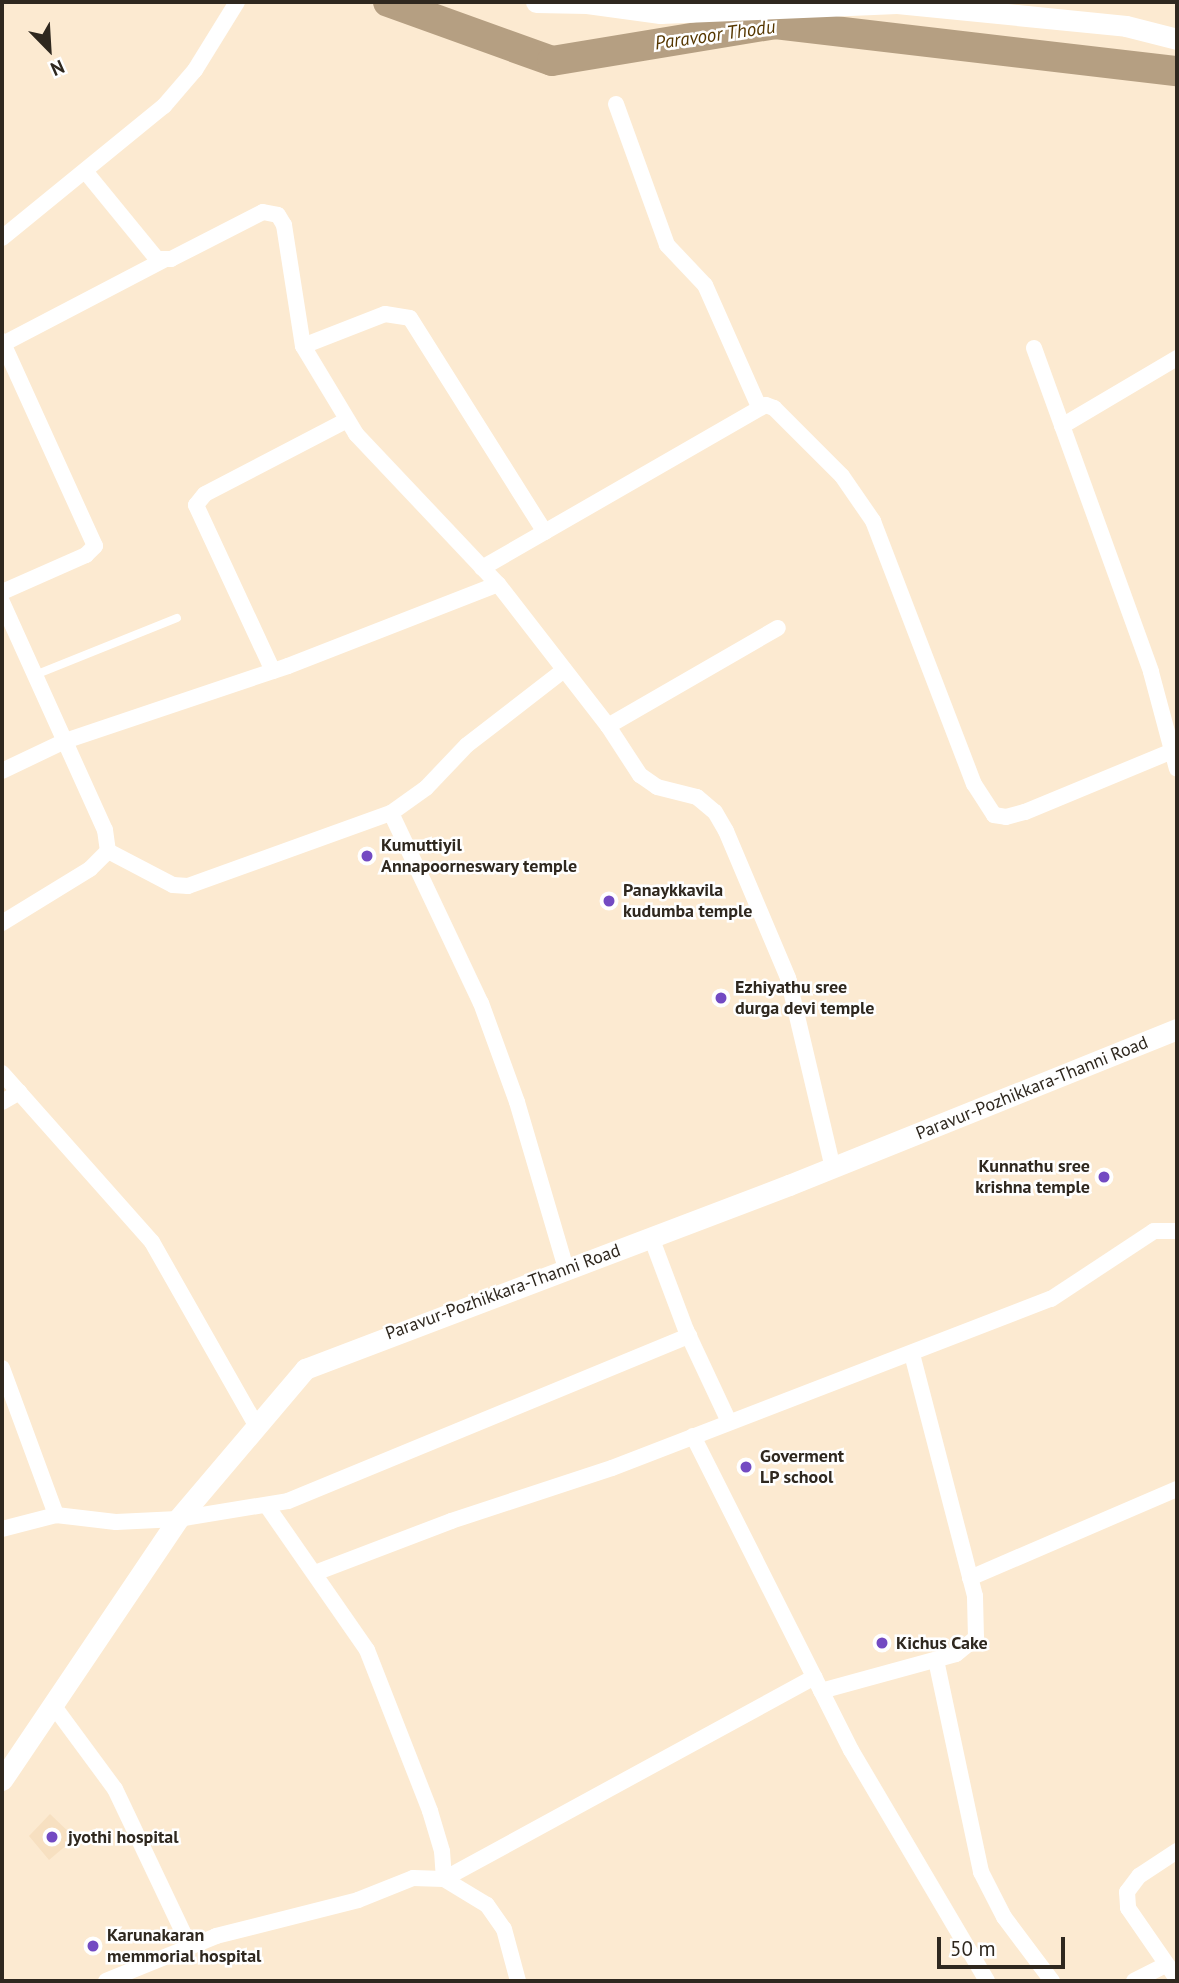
<!DOCTYPE html>
<style>
body{margin:0}
#map{position:relative;width:1179px;height:1983px;overflow:hidden;background:#fcead1;font-family:"PT Sans",sans-serif}
div>[style]{position:absolute}
[style*='--x']{left:calc(var(--x)*1px);top:calc(var(--y)*1px);width:calc(var(--w)*1px);rotate:calc(var(--a)*1deg)}
.built>*{inset:0;background:#f7e0c1}
.river>*{height:30px;margin:-15px;padding:0 15px;transform-origin:15px;border-radius:15px;background:#b59f82}
.service>*{height:8px;margin:-4px;padding:0 4px;transform-origin:4px;border-radius:4px;background:#fff}
.minor>*{height:16px;margin:-8px;padding:0 8px;transform-origin:8px;border-radius:8px;background:#fff}
.secondary>*{height:21px;margin:-10.5px;padding:0 10.5px;transform-origin:10.5px;border-radius:10.5px;background:#fff}
.dots>*{width:19px;height:19px;translate:-50% -50%;box-sizing:border-box;border:4px solid #fff;border-radius:50%}
span{translate:-50% -50%;white-space:nowrap;text-align:center;line-height:1.15;-webkit-text-stroke:5px #fff;paint-order:stroke}
.poi-label{font-size:18px;color:#2f281f;font-weight:700}
.left{translate:0 -50%;text-align:left}
.right{translate:-100% -50%;text-align:right}
.street-label{font-size:18px;color:#2f281f}
.water-label{font-size:19px;color:#563700;font-style:italic}
.frame{position:absolute;inset:0;border:4px solid #2f281f;pointer-events:none}
.north{position:absolute;left:14px;top:14px;width:70px;height:70px;-webkit-text-stroke:5px #fff;paint-order:stroke;rotate:156deg;font-size:19px;font-weight:700;line-height:28px;text-align:center;color:#2f281f}
.north::after{content:'';display:block;margin:auto;width:24px;height:32px;background:#2f281f;clip-path:polygon(50% 0,100% 100%,50% 72%,0 100%)}
.scale{position:absolute;left:937px;top:1937px;width:128px;height:32px;box-sizing:border-box;border:4px solid #2f281f;border-top:0;padding-left:9px;font-size:21px;line-height:24px;white-space:nowrap;color:#2f281f;-webkit-text-stroke:5px #fff;paint-order:stroke}
</style>
<div id="map">
<div class="built">
<div style="clip-path:polygon(50px 1814px,75px 1838px,49px 1860px,29px 1836px)"></div>
</div>
<div class="river">
<div style="--x:388;--y:2;--w:174;--a:19.8"></div>
<div style="--x:552;--y:61;--w:226;--a:-9.4"></div>
<div style="--x:775;--y:24;--w:405;--a:6.7"></div>
</div>
<div class="service">
<div style="--x:35;--y:675;--w:153;--a:-21.9"></div>
</div>
<div class="minor">
<div style="--x:616;--y:104;--w:150;--a:70.1"></div>
<div style="--x:667;--y:245;--w:55;--a:46.5"></div>
<div style="--x:705;--y:285;--w:133;--a:66.1"></div>
<div style="--x:85;--y:171;--w:114;--a:50.7"></div>
<div style="--x:157;--y:259;--w:14;--a:0"></div>
<div style="--x:171;--y:259;--w:103;--a:-27.1"></div>
<div style="--x:263;--y:212;--w:15;--a:11"></div>
<div style="--x:278;--y:215;--w:12;--a:59"></div>
<div style="--x:284;--y:225;--w:122;--a:81.1"></div>
<div style="--x:303;--y:346;--w:103;--a:58.9"></div>
<div style="--x:356;--y:434;--w:207;--a:46.6"></div>
<div style="--x:498;--y:584;--w:180;--a:52.2"></div>
<div style="--x:608;--y:726;--w:59;--a:56.9"></div>
<div style="--x:640;--y:775;--w:21;--a:35"></div>
<div style="--x:657;--y:787;--w:41;--a:14"></div>
<div style="--x:697;--y:797;--w:23;--a:40"></div>
<div style="--x:715;--y:812;--w:22;--a:60"></div>
<div style="--x:726;--y:831;--w:160;--a:67.1"></div>
<div style="--x:788;--y:978;--w:195;--a:76.7"></div>
<div style="--x:2;--y:238;--w:209;--a:-39.2"></div>
<div style="--x:164;--y:106;--w:48;--a:-49.3"></div>
<div style="--x:195;--y:70;--w:80;--a:-58.3"></div>
<div style="--x:2;--y:341;--w:225;--a:65.6"></div>
<div style="--x:95;--y:546;--w:13;--a:135"></div>
<div style="--x:86;--y:555;--w:92;--a:156.2"></div>
<div style="--x:3;--y:344;--w:182;--a:-27.6"></div>
<div style="--x:303;--y:346;--w:88;--a:-21.3"></div>
<div style="--x:385;--y:314;--w:25;--a:9"></div>
<div style="--x:410;--y:318;--w:253;--a:57.8"></div>
<div style="--x:1034;--y:348;--w:344;--a:70.1"></div>
<div style="--x:1151;--y:672;--w:100;--a:75"></div>
<div style="--x:1062;--y:426;--w:134;--a:-30.6"></div>
<div style="--x:482;--y:568;--w:327;--a:-29.9"></div>
<div style="--x:766;--y:405;--w:9;--a:21"></div>
<div style="--x:774;--y:408;--w:96;--a:45"></div>
<div style="--x:842;--y:476;--w:55;--a:55.4"></div>
<div style="--x:873;--y:521;--w:282;--a:69"></div>
<div style="--x:974;--y:784;--w:37;--a:57"></div>
<div style="--x:994;--y:815;--w:12;--a:9"></div>
<div style="--x:1006;--y:817;--w:20;--a:-15"></div>
<div style="--x:1025;--y:812;--w:165;--a:-22.5"></div>
<div style="--x:2;--y:602;--w:250;--a:65.7"></div>
<div style="--x:105;--y:830;--w:21;--a:82"></div>
<div style="--x:108;--y:851;--w:25;--a:135"></div>
<div style="--x:90;--y:869;--w:103;--a:148.5"></div>
<div style="--x:273;--y:671;--w:183;--a:-114.9"></div>
<div style="--x:196;--y:505;--w:14;--a:-51"></div>
<div style="--x:205;--y:494;--w:160;--a:-27.5"></div>
<div style="--x:608;--y:726;--w:196;--a:-30"></div>
<div style="--x:2;--y:771;--w:70;--a:-25.5"></div>
<div style="--x:65;--y:741;--w:235;--a:-18.6"></div>
<div style="--x:288;--y:666;--w:225;--a:-21.3"></div>
<div style="--x:391;--y:813;--w:210;--a:64.7"></div>
<div style="--x:481;--y:1003;--w:105;--a:70"></div>
<div style="--x:517;--y:1102;--w:174;--a:73.6"></div>
<div style="--x:108;--y:851;--w:73;--a:27.6"></div>
<div style="--x:173;--y:885;--w:15;--a:4"></div>
<div style="--x:188;--y:886;--w:216;--a:-19.8"></div>
<div style="--x:391;--y:813;--w:43;--a:-35.5"></div>
<div style="--x:426;--y:788;--w:59;--a:-46.4"></div>
<div style="--x:467;--y:745;--w:123;--a:-37.7"></div>
<div style="--x:2;--y:1073;--w:226;--a:48.4"></div>
<div style="--x:152;--y:1242;--w:210;--a:60.4"></div>
<div style="--x:2;--y:1102;--w:20;--a:-30"></div>
<div style="--x:651;--y:1237;--w:99;--a:69.4"></div>
<div style="--x:686;--y:1330;--w:102;--a:64.9"></div>
<div style="--x:2;--y:1368;--w:157;--a:69.8"></div>
<div style="--x:56;--y:1515;--w:60;--a:6.7"></div>
<div style="--x:116;--y:1522;--w:62;--a:-2.8"></div>
<div style="--x:178;--y:1519;--w:111;--a:-9.3"></div>
<div style="--x:288;--y:1501;--w:434;--a:-22.4"></div>
<div style="--x:693;--y:1436;--w:352;--a:63.3"></div>
<div style="--x:851;--y:1750;--w:268;--a:59.5"></div>
<div style="--x:267;--y:1506;--w:175;--a:55.2"></div>
<div style="--x:367;--y:1650;--w:173;--a:68.6"></div>
<div style="--x:430;--y:1811;--w:42;--a:73.3"></div>
<div style="--x:442;--y:1851;--w:28;--a:86"></div>
<div style="--x:444;--y:1879;--w:422;--a:-28.6"></div>
<div style="--x:2;--y:1529;--w:56;--a:-14.5"></div>
<div style="--x:315;--y:1573;--w:146;--a:-20.9"></div>
<div style="--x:451;--y:1521;--w:169;--a:-18.2"></div>
<div style="--x:612;--y:1468;--w:470;--a:-21.1"></div>
<div style="--x:1051;--y:1299;--w:123;--a:-33.4"></div>
<div style="--x:1154;--y:1231;--w:23;--a:0"></div>
<div style="--x:970;--y:1578;--w:225;--a:-23.3"></div>
<div style="--x:936;--y:1660;--w:217;--a:78"></div>
<div style="--x:981;--y:1872;--w:51;--a:62.9"></div>
<div style="--x:1004;--y:1917;--w:80;--a:53.1"></div>
<div style="--x:821;--y:1691;--w:140;--a:-15.3"></div>
<div style="--x:956;--y:1654;--w:26;--a:-39"></div>
<div style="--x:976;--y:1638;--w:42;--a:-91.4"></div>
<div style="--x:975;--y:1596;--w:250;--a:-104.6"></div>
<div style="--x:53;--y:1705;--w:104;--a:53.6"></div>
<div style="--x:115;--y:1789;--w:175;--a:64.6"></div>
<div style="--x:1177;--y:1851;--w:45;--a:146.7"></div>
<div style="--x:1139;--y:1876;--w:20;--a:127"></div>
<div style="--x:1127;--y:1892;--w:16;--a:86"></div>
<div style="--x:1128;--y:1908;--w:86;--a:55.4"></div>
<div style="--x:106;--y:1981;--w:119;--a:-22.2"></div>
<div style="--x:216;--y:1936;--w:146;--a:-14.2"></div>
<div style="--x:358;--y:1900;--w:59;--a:-21.8"></div>
<div style="--x:413;--y:1878;--w:31;--a:2"></div>
<div style="--x:444;--y:1879;--w:50;--a:31.2"></div>
<div style="--x:487;--y:1905;--w:29;--a:55"></div>
<div style="--x:504;--y:1929;--w:54;--a:74.9"></div>
<div style="--x:1134;--y:1981;--w:35;--a:-27"></div>
</div>
<div class="secondary">
<div style="--x:536;--y:2;--w:51;--a:1.1"></div>
<div style="--x:587;--y:3;--w:74;--a:7.8"></div>
<div style="--x:660;--y:13;--w:237;--a:-2.4"></div>
<div style="--x:897;--y:3;--w:230;--a:5.7"></div>
<div style="--x:1126;--y:26;--w:53;--a:14.3"></div>
<div style="--x:2;--y:1780;--w:315;--a:-56"></div>
<div style="--x:178;--y:1519;--w:197;--a:-49.7"></div>
<div style="--x:305;--y:1369;--w:518;--a:-20.82"></div>
<div style="--x:789;--y:1185;--w:418;--a:-21.9"></div>
</div>
<div class="dots">
<div style="left:367px;top:856px;background:#734ac2"></div>
<div style="left:609px;top:901px;background:#734ac2"></div>
<div style="left:721px;top:998px;background:#734ac2"></div>
<div style="left:1104px;top:1177px;background:#734ac2"></div>
<div style="left:746px;top:1467px;background:#734ac2"></div>
<div style="left:882px;top:1643px;background:#734ac2"></div>
<div style="left:52px;top:1837px;background:#734ac2"></div>
<div style="left:93px;top:1946px;background:#734ac2"></div>
</div>
<div class="poi-label">
<span class="left" style="left:381px;top:856px">Kumuttiyil<br>Annapoorneswary temple</span>
<span class="left" style="left:623px;top:901px">Panaykkavila<br>kudumba temple</span>
<span class="left" style="left:735px;top:998px">Ezhiyathu sree<br>durga devi temple</span>
<span class="right" style="left:1090px;top:1177px">Kunnathu sree<br>krishna temple</span>
<span class="left" style="left:760px;top:1467px">Goverment<br>LP school</span>
<span class="left" style="left:896px;top:1643px">Kichus Cake</span>
<span class="left" style="left:68px;top:1837px">jyothi hospital</span>
<span class="left" style="left:107px;top:1946px">Karunakaran<br>memmorial hospital</span>
</div>
<div class="street-label">
<span style="left:1032px;top:1088px;rotate:-22deg">Paravur-Pozhikkara-Thanni Road</span>
<span style="left:503px;top:1292px;rotate:-20deg">Paravur-Pozhikkara-Thanni Road</span>
</div>
<div class="water-label">
<span style="left:715px;top:35px;rotate:-8deg">Paravoor Thodu</span>
</div>
<div class="frame"></div>
<div class="north">N</div>
<div class="scale">50 m</div>
</div>
